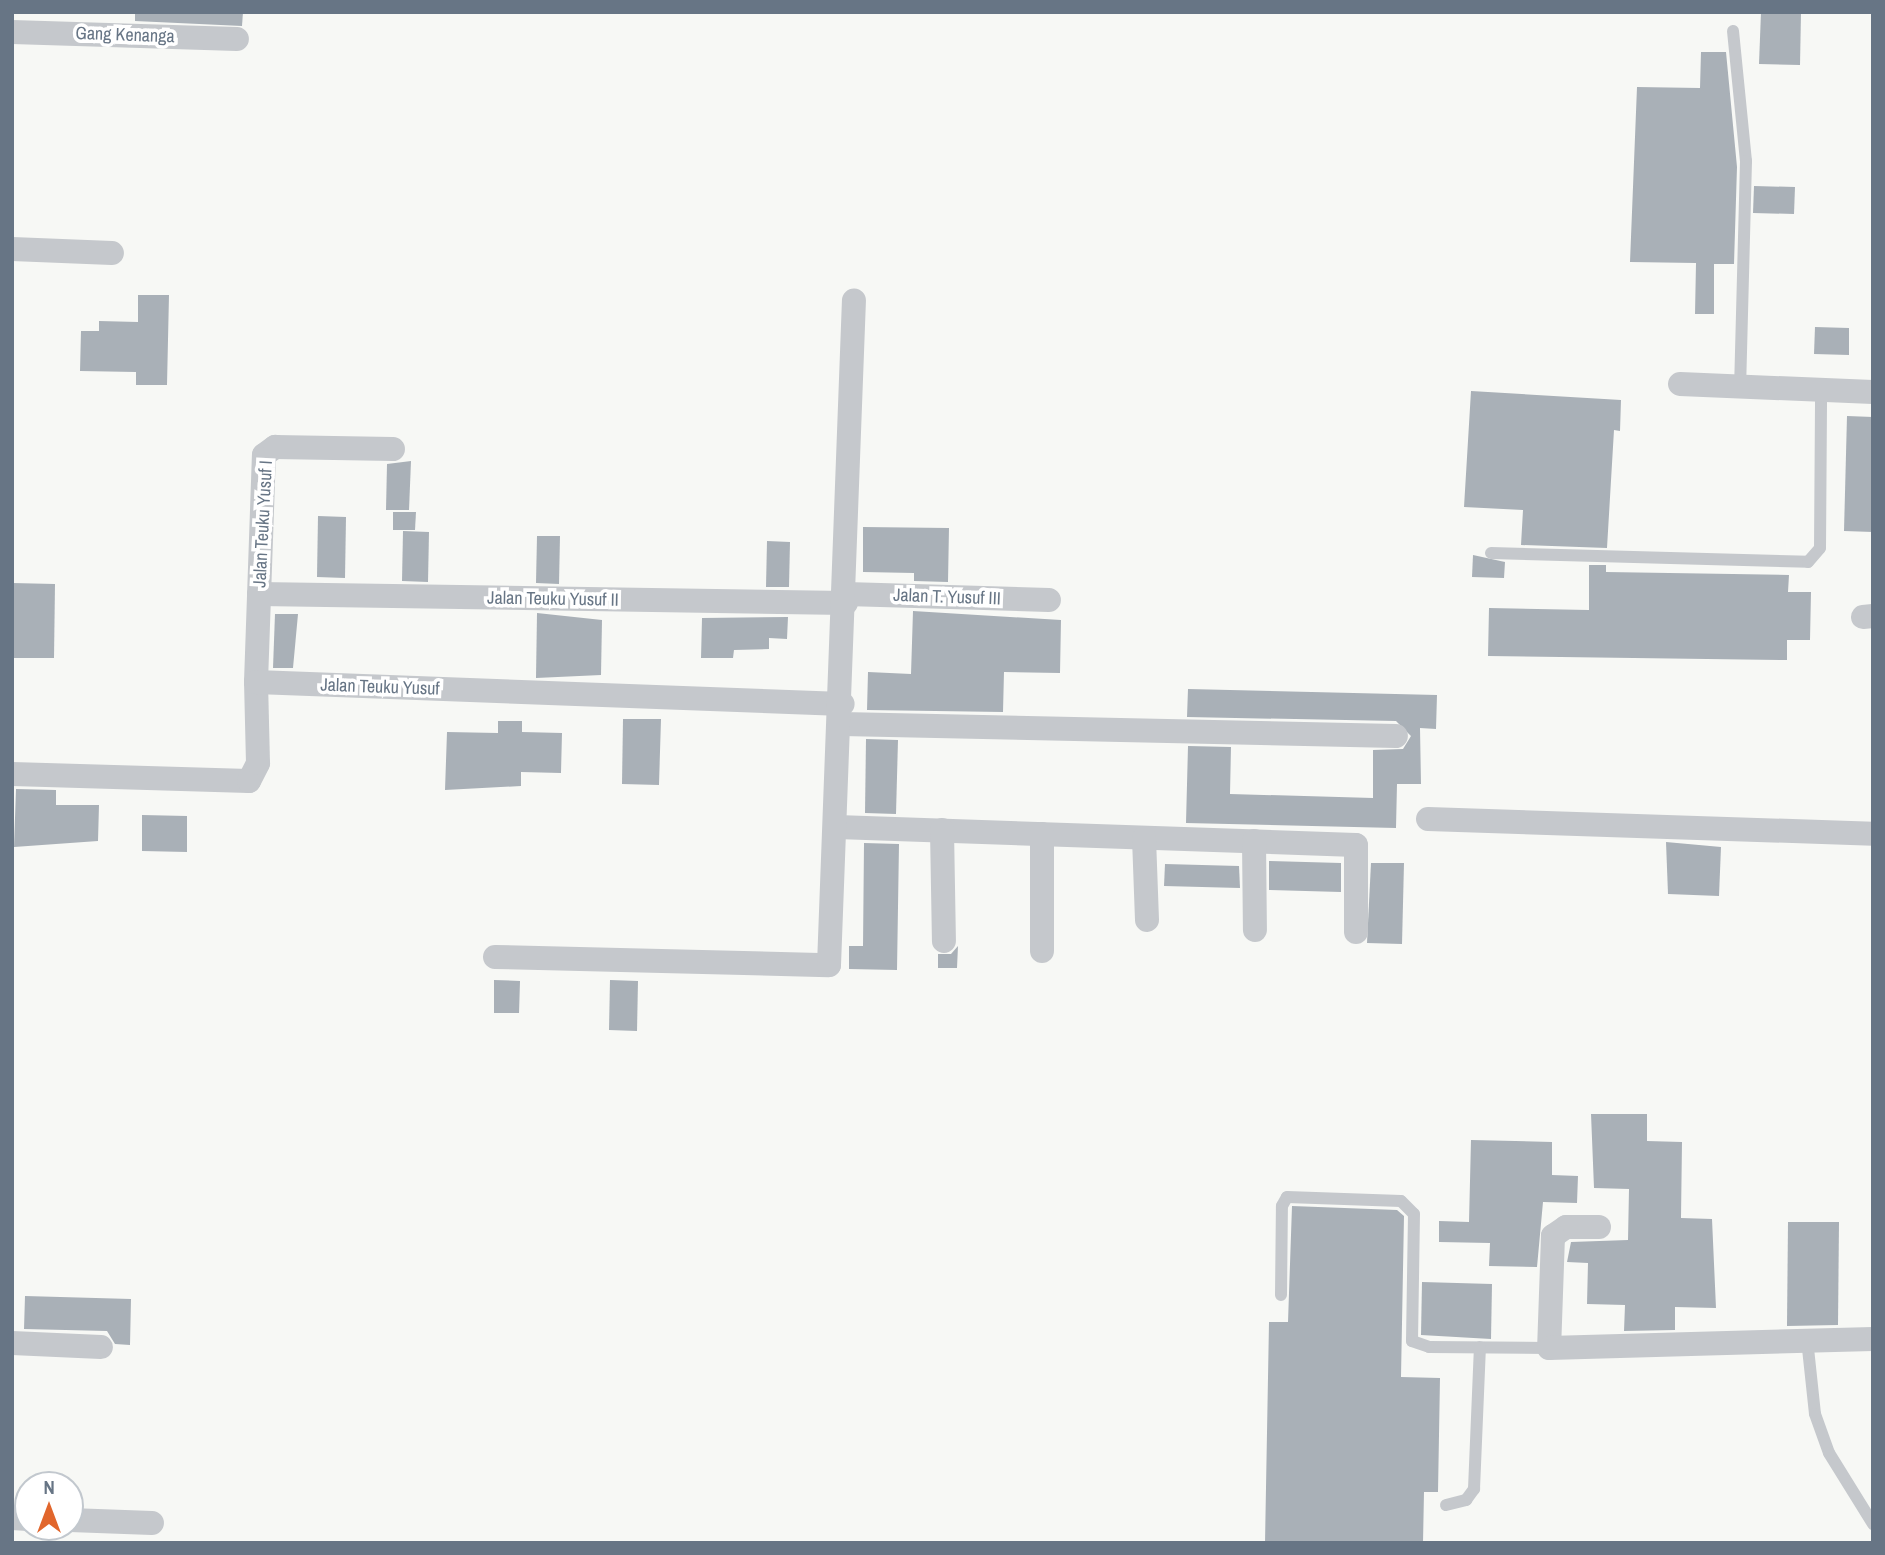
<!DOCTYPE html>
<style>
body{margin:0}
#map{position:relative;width:1885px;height:1555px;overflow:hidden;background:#f7f8f5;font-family:"Archivo Narrow",sans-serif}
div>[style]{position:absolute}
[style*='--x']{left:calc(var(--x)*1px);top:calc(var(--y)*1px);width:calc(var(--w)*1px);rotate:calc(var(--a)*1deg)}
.building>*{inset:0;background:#a9b0b7}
.lane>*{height:12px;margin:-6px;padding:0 6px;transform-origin:6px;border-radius:6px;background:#c5c8cc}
.street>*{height:24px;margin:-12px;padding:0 12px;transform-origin:12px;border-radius:12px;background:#c5c8cc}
span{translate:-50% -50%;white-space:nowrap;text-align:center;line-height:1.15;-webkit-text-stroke:7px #fff;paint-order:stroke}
.street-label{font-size:18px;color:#677585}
.frame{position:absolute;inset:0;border:14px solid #677585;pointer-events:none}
.north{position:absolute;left:14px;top:1471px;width:70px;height:70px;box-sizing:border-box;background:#fff;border:2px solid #c2c8ce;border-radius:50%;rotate:0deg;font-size:19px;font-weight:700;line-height:28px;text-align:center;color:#677585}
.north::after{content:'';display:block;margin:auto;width:24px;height:32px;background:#e1662c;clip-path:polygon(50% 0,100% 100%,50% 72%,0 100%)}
</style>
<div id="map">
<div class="building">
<div style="clip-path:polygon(135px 12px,243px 12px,242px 26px,135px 21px)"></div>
<div style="clip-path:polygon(1761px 12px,1801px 12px,1800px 65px,1759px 64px)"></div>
<div style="clip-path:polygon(1701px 52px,1726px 52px,1737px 167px,1734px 264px,1714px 264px,1714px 314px,1695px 314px,1696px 263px,1630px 262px,1637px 87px,1700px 88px)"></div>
<div style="clip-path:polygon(1754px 186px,1795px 187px,1794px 214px,1753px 213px)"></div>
<div style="clip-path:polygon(138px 295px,169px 295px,167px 385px,136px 385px,136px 372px,80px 371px,81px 331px,99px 331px,99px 321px,138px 322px)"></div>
<div style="clip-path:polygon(1815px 327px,1849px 328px,1849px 355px,1814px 354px)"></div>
<div style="clip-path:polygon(1471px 391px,1621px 400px,1620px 431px,1614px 430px,1607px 548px,1521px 545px,1523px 510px,1464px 507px)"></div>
<div style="clip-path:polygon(1847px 416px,1873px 417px,1873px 532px,1844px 531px)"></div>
<div style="clip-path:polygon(411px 461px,409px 510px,386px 510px,387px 464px)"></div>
<div style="clip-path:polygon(393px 512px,416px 512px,415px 530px,393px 530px)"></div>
<div style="clip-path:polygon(318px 516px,346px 517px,345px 578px,317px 577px)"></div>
<div style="clip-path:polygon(863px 527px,949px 528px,948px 582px,914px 581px,914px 573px,863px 572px)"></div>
<div style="clip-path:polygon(403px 531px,429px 532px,428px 582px,402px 581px)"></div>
<div style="clip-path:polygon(537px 536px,560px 536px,559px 584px,536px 583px)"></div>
<div style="clip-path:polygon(767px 541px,790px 542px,789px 587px,766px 587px)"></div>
<div style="clip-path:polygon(1473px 555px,1505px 562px,1504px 578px,1472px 577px)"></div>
<div style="clip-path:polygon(1589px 565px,1606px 565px,1606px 572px,1789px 575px,1788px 592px,1811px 592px,1810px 640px,1787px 640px,1787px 660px,1488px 656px,1489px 608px,1589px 610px)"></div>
<div style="clip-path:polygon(12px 583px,55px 584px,54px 658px,12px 658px)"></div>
<div style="clip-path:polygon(913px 611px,1061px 620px,1060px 673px,1004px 672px,1003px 712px,867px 710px,868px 672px,911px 674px)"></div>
<div style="clip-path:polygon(537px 613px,602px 620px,601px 675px,536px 678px)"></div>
<div style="clip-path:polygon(275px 614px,298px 614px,293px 668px,273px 668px)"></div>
<div style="clip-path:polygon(788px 617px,787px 639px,769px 638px,769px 649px,734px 650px,733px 658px,701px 658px,702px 618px)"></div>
<div style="clip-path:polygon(1188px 689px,1437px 695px,1436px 729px,1420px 728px,1421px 784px,1397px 784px,1396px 828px,1186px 823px,1188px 746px,1231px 747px,1230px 794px,1373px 798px,1373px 750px,1403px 749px,1411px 736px,1396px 721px,1187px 717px)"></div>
<div style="clip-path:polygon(623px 719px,661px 719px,659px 785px,622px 784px)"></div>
<div style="clip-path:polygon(498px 721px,522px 721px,522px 732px,562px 733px,561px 773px,521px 772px,521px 786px,445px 790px,447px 732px,498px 733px)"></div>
<div style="clip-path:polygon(866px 739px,898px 740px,896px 814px,865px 813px)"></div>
<div style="clip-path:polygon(16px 789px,56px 790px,56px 805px,99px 805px,98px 841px,14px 847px)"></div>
<div style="clip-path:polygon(142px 815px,187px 816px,187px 852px,142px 851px)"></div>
<div style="clip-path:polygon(1666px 842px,1721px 847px,1719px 896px,1668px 894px)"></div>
<div style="clip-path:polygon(864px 843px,899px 844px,897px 970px,849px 969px,849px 946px,863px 946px)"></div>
<div style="clip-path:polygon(1269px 861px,1341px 863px,1341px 892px,1269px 890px)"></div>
<div style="clip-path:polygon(1371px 863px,1404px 863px,1402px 944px,1367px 943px)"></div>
<div style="clip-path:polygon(1165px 864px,1239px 866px,1240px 888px,1164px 886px)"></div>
<div style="clip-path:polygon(958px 946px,957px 968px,938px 968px,938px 954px,951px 954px)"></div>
<div style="clip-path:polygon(494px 980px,520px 981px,519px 1013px,494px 1013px)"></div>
<div style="clip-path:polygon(610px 980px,638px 981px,637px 1031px,609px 1030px)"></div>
<div style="clip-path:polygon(1591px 1114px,1647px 1114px,1647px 1141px,1682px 1142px,1681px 1218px,1712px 1219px,1716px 1308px,1675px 1307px,1675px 1330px,1624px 1331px,1625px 1305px,1587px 1304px,1588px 1263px,1567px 1262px,1571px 1242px,1628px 1240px,1629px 1189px,1594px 1188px)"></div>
<div style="clip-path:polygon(1471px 1140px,1552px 1142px,1552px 1175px,1578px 1176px,1577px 1203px,1543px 1202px,1537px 1267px,1489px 1266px,1490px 1243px,1439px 1242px,1439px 1221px,1469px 1222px)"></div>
<div style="clip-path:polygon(1292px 1206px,1397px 1210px,1404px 1216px,1401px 1377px,1440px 1378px,1438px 1492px,1424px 1492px,1423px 1543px,1265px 1543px,1269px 1322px,1288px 1322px)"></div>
<div style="clip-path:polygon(1788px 1222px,1839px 1222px,1838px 1325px,1787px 1326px)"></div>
<div style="clip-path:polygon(1422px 1282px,1492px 1284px,1491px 1339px,1421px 1335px)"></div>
<div style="clip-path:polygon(25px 1296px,131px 1299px,130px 1345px,115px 1344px,107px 1331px,24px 1329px)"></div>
</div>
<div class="lane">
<div style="--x:1733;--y:31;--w:131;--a:84.3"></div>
<div style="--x:1746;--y:161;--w:227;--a:91.5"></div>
<div style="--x:1491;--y:553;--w:317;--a:1.6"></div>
<div style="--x:1808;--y:562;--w:18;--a:-49"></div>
<div style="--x:1820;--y:548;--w:158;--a:-89.6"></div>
<div style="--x:1281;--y:1295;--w:89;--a:-89.4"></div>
<div style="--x:1282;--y:1206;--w:10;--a:-61"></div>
<div style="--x:1287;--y:1197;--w:114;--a:2"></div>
<div style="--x:1401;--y:1201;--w:18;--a:45"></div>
<div style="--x:1414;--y:1214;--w:127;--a:90.9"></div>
<div style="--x:1412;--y:1341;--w:18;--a:19"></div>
<div style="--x:1429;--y:1347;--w:120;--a:0.5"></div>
<div style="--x:1807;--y:1339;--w:75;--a:83.9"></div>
<div style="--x:1815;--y:1414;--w:41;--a:70.3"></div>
<div style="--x:1829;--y:1453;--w:84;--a:58.2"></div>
<div style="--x:1446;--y:1505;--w:21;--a:-14"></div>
<div style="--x:1466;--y:1500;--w:14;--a:-54"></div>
<div style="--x:1474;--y:1489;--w:142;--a:-87.6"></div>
</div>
<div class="street">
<div style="--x:12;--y:32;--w:225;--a:1.8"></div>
<div style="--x:12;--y:249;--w:100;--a:2.3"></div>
<div style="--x:1680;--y:384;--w:193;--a:2.4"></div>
<div style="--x:259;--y:594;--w:587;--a:0.88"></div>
<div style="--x:846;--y:594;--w:203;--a:1.7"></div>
<div style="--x:1863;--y:617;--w:10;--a:-6"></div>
<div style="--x:256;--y:682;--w:227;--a:-88"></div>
<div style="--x:264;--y:455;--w:14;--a:-36"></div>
<div style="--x:275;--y:447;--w:118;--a:1"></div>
<div style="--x:842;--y:724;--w:554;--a:1.24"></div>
<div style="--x:12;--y:774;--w:237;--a:1.7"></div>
<div style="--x:249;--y:781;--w:20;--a:-63"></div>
<div style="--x:258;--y:763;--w:81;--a:-91.4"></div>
<div style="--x:256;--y:682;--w:587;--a:2.15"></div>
<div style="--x:1428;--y:819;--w:445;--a:1.9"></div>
<div style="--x:837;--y:827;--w:519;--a:1.99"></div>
<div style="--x:1356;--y:845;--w:87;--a:90"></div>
<div style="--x:942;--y:830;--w:111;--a:89"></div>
<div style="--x:1144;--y:838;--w:82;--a:87.9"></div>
<div style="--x:1254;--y:841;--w:89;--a:89.4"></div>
<div style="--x:1042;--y:951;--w:117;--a:-90"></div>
<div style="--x:495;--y:957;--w:334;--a:1.4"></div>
<div style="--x:829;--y:965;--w:665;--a:-87.85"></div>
<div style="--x:1599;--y:1227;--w:33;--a:180"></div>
<div style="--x:1566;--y:1227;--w:16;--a:145"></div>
<div style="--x:1553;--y:1236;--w:112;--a:92"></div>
<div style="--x:1549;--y:1348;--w:324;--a:-1.6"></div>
<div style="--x:12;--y:1343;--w:89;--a:2.6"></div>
<div style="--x:12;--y:1518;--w:16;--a:4"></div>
<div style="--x:70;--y:1520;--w:82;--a:2.1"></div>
</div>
<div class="street-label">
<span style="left:125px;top:35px;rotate:2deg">Gang Kenanga</span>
<span style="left:263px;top:524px;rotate:-87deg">Jalan Teuku Yusuf I</span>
<span style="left:947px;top:597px;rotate:2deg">Jalan T. Yusuf III</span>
<span style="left:553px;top:599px;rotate:1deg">Jalan Teuku Yusuf II</span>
<span style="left:380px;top:687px;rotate:2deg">Jalan Teuku Yusuf</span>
</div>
<div class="frame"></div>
<div class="north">N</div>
</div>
